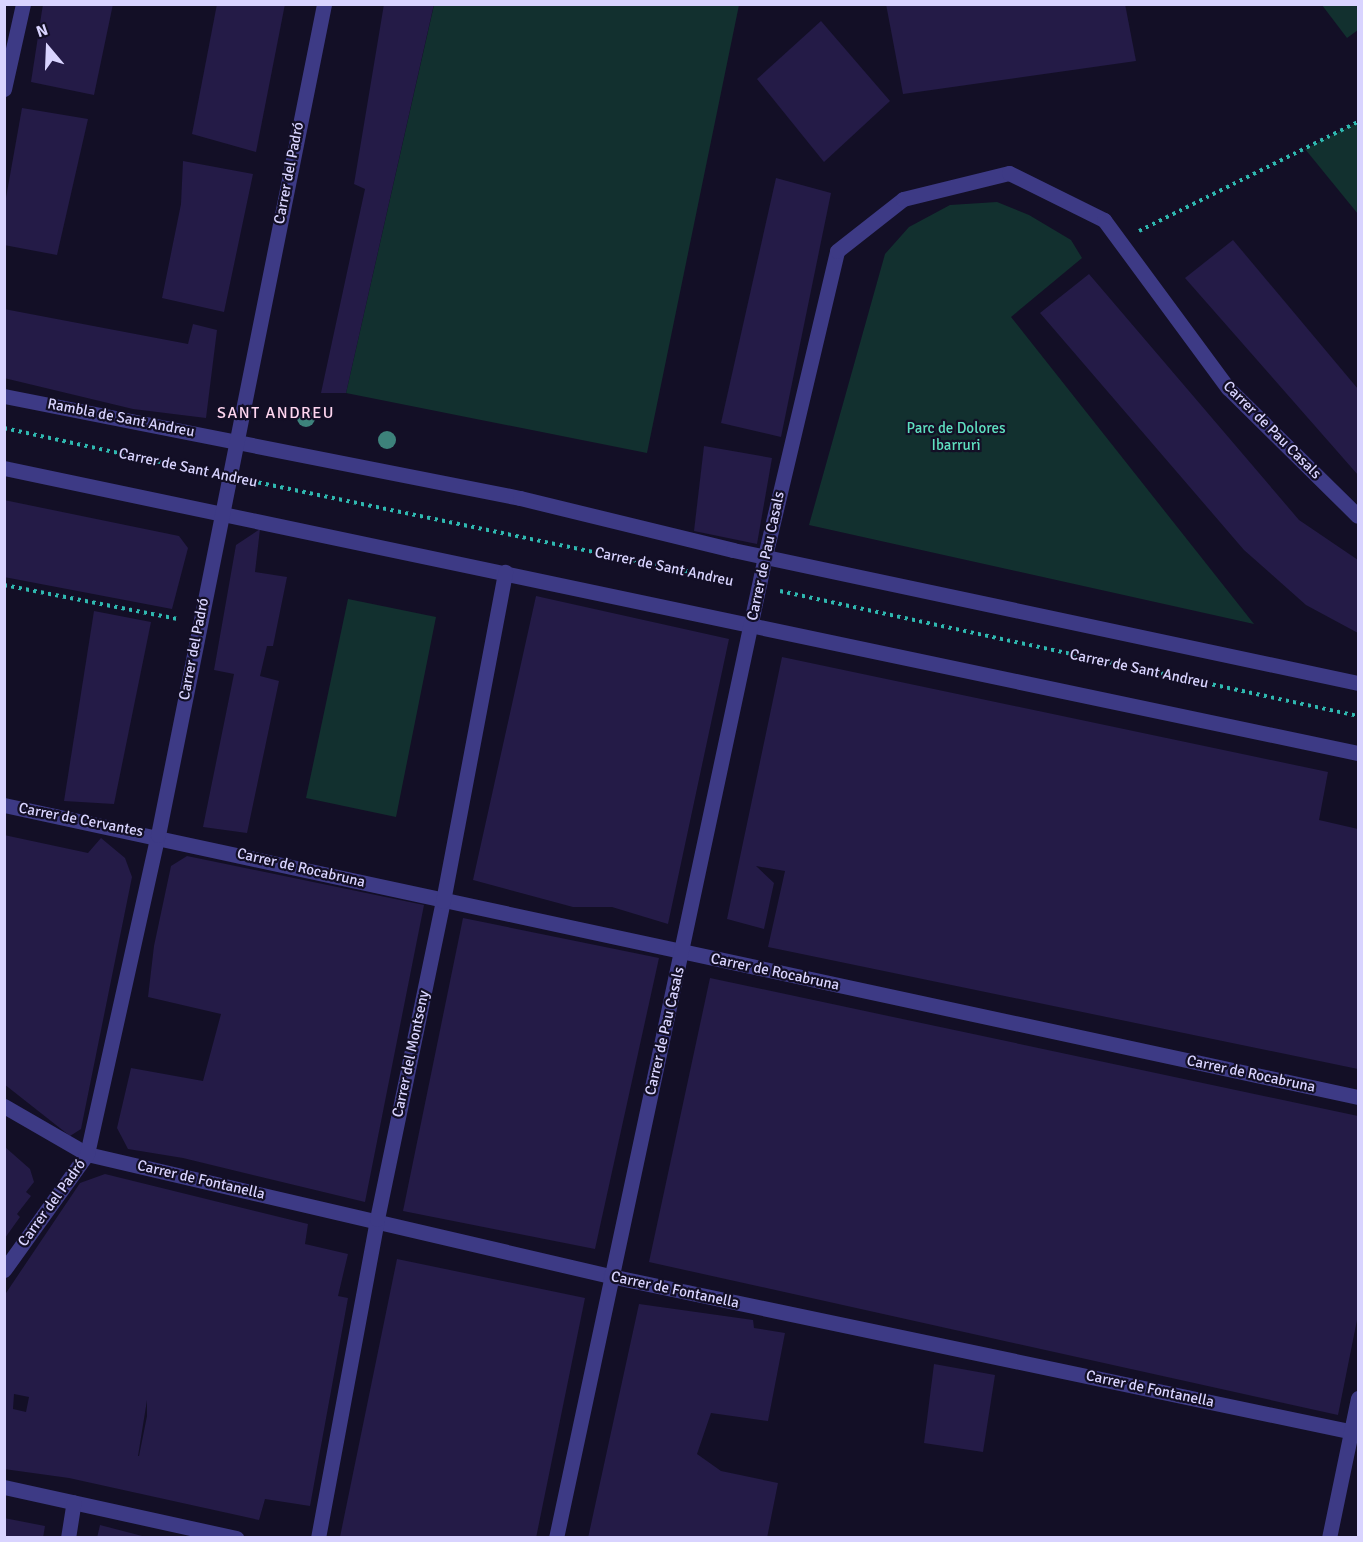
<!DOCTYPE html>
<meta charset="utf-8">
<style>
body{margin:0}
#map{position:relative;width:1363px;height:1542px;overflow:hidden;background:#130f26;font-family:Signika,sans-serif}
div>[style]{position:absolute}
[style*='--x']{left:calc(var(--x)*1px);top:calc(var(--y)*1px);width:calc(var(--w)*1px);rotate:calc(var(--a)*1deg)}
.green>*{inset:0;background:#12302f}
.building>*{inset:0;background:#241b47}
.path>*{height:4px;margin-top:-2px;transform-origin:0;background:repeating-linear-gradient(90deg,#2fb8b0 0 3px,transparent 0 7.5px)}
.minor>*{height:15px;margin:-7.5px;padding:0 7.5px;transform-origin:7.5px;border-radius:7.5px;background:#3d3a85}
.trees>*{width:18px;height:18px;margin:-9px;border-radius:50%;background:#3d827b}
span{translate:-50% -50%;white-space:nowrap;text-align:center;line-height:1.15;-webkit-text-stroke:4.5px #130f26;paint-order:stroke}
.street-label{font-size:15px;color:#d9d4ff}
.park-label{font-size:15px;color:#5fe0c0}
.neighbourhood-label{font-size:16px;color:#ffd6f0;letter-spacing:1.5px}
.frame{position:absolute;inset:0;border:6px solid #d9d4ff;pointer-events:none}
.north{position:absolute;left:18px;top:18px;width:60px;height:60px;-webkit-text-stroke:4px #130f26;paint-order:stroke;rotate:341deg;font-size:16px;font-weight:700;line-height:24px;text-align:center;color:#d9d4ff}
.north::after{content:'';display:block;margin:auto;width:21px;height:27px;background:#d9d4ff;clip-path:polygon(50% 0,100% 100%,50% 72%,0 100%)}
</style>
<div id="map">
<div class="green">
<div style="clip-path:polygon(434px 5px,739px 5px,647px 453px,346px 393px)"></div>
<div style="clip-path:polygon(1322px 5px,1358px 5px,1358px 30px,1347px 38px)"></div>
<div style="clip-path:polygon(1358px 122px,1358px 214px,1305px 149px)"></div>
<div style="clip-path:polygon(997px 202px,1029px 215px,1071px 240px,1082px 258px,1011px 317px,1254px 624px,809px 525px,885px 254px,909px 227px,950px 205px)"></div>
<div style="clip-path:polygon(348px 599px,436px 617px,396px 817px,306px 798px)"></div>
</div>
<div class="building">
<div style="clip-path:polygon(43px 4px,113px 4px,94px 95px,31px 82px)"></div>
<div style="clip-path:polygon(217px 4px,285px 4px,256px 152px,192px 134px)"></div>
<div style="clip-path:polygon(384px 4px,434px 4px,346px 393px,321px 393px,365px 189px,354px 184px)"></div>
<div style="clip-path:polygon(886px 4px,1125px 4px,1136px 61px,903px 94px)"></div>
<div style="clip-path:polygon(821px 21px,890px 101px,824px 162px,757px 79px)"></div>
<div style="clip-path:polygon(22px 108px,88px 119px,57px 255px,4px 245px,4px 209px)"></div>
<div style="clip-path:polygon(183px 161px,253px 174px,224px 312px,162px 298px,181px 204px)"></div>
<div style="clip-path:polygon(776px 178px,831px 193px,781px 437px,721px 423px)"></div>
<div style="clip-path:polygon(1233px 240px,1358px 389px,1358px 475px,1185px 278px)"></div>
<div style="clip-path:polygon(1089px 274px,1299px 520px,1358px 560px,1358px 633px,1306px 605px,1244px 550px,1040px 313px)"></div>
<div style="clip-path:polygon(4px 309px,188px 344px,193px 324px,217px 330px,206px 418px,133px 409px,4px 378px)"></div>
<div style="clip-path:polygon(704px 446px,772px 458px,757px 544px,694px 531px)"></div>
<div style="clip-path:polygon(4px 500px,179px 536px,188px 548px,172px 609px,4px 577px)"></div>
<div style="clip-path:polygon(260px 529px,255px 572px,287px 577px,273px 646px,267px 646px,260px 676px,279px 681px,247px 833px,203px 827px,234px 674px,214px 670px,236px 545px)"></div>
<div style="clip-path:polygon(536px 596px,729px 639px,668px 924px,612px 907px,573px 907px,473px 880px)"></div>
<div style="clip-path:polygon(94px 611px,151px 622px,114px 804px,64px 801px)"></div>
<div style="clip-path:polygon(782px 657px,1328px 772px,1319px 820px,1358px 829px,1358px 1069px,768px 947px,785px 871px,756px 866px,774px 883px,764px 929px,727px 919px)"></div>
<div style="clip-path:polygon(4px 835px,88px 853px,101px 838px,125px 858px,132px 877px,81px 1129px,70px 1136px,4px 1084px)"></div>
<div style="clip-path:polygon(187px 856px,424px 905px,365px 1202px,183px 1158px,128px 1149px,117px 1128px,131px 1068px,203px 1081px,221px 1014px,148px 997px,154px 946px,171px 866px)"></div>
<div style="clip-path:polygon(463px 918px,659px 958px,595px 1249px,403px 1211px)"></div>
<div style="clip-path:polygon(710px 978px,1358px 1116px,1358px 1315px,1338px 1415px,649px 1262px)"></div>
<div style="clip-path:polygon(5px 1147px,30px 1169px,34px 1182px,26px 1192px,31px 1196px,17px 1214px,20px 1217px,5px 1238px)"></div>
<div style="clip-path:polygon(evenodd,105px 1174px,308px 1224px,305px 1244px,348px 1254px,338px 1296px,348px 1298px,310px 1506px,265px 1499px,259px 1520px,69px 1478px,4px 1469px,4px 1296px,80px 1183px,105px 1174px,14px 1394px,29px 1397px,26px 1412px,13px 1409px,14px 1394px,105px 1174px,147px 1400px,147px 1416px,139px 1456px,138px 1456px,147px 1400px)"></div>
<div style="clip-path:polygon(397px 1259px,585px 1298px,536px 1538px,340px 1537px)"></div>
<div style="clip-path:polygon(639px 1304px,753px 1320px,754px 1328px,785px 1333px,768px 1421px,711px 1413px,697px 1454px,721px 1471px,778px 1483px,767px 1538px,588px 1538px)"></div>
<div style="clip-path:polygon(934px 1364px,995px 1375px,983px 1452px,924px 1443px)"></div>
<div style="clip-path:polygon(4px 1518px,45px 1526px,43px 1538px,4px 1538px)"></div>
<div style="clip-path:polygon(100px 1525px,146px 1537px,145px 1538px,97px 1538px)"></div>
</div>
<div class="path">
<div style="--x:1139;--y:231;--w:245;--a:-26.5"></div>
<div style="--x:4;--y:428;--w:207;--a:12.3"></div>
<div style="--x:251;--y:481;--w:494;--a:11.7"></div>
<div style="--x:4;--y:585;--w:177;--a:11.1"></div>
<div style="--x:780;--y:591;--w:591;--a:12.2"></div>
</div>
<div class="minor">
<div style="--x:4;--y:89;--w:87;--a:-77.4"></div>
<div style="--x:4;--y:396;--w:526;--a:11.18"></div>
<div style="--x:520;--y:498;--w:219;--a:13.7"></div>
<div style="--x:733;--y:550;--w:639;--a:12.01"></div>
<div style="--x:4;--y:468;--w:1384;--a:11.89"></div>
<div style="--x:4;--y:805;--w:1385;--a:12.17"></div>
<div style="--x:4;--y:1106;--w:96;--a:30"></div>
<div style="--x:87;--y:1154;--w:537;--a:13.13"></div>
<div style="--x:610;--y:1276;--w:764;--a:11.85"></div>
<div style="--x:4;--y:1270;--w:143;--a:-54.4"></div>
<div style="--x:87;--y:1154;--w:327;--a:-77.5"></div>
<div style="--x:158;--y:835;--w:847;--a:-78.7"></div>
<div style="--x:4;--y:1487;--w:238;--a:12.4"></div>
<div style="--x:68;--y:1538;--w:36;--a:-81"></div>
<div style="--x:318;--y:1538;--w:324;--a:-79.5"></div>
<div style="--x:377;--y:1219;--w:325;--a:-78.3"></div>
<div style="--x:443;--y:901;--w:335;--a:-79.3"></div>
<div style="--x:556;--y:1538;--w:1004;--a:-77.98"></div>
<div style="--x:765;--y:556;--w:313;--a:-76.7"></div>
<div style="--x:837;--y:251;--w:84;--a:-38.2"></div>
<div style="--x:903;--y:199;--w:109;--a:-13.8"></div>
<div style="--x:1009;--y:173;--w:106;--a:26.3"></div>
<div style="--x:1104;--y:220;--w:209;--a:53.6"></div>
<div style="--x:1228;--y:388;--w:182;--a:44.6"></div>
<div style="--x:1329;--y:1538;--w:143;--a:-78.3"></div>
</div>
<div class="trees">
<div style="left:306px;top:418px"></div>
<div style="left:387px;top:440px"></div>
</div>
<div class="street-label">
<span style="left:289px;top:173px;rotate:-79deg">Carrer del Padró</span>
<span style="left:121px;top:418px;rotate:11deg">Rambla de Sant Andreu</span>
<span style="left:1272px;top:430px;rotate:45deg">Carrer de Pau Casals</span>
<span style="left:188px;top:468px;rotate:12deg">Carrer de Sant Andreu</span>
<span style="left:766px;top:556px;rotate:-78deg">Carrer de Pau Casals</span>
<span style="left:664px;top:567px;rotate:12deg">Carrer de Sant Andreu</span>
<span style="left:194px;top:649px;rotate:-79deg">Carrer del Padró</span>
<span style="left:1139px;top:669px;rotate:12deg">Carrer de Sant Andreu</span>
<span style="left:81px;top:820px;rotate:11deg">Carrer de Cervantes</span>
<span style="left:301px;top:868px;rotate:13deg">Carrer de Rocabruna</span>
<span style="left:775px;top:972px;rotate:12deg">Carrer de Rocabruna</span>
<span style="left:665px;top:1031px;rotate:-77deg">Carrer de Pau Casals</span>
<span style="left:411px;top:1054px;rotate:-78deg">Carrer del Montseny</span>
<span style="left:1251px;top:1074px;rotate:12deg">Carrer de Rocabruna</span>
<span style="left:201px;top:1180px;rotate:13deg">Carrer de Fontanella</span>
<span style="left:52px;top:1203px;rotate:-54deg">Carrer del Padró</span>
<span style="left:675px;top:1290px;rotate:12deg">Carrer de Fontanella</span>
<span style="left:1150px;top:1389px;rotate:12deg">Carrer de Fontanella</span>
</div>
<div class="park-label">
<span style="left:956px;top:437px">Parc de Dolores<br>Ibarruri</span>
</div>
<div class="neighbourhood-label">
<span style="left:276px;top:413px">SANT ANDREU</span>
</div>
<div class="frame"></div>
<div class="north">N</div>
</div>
